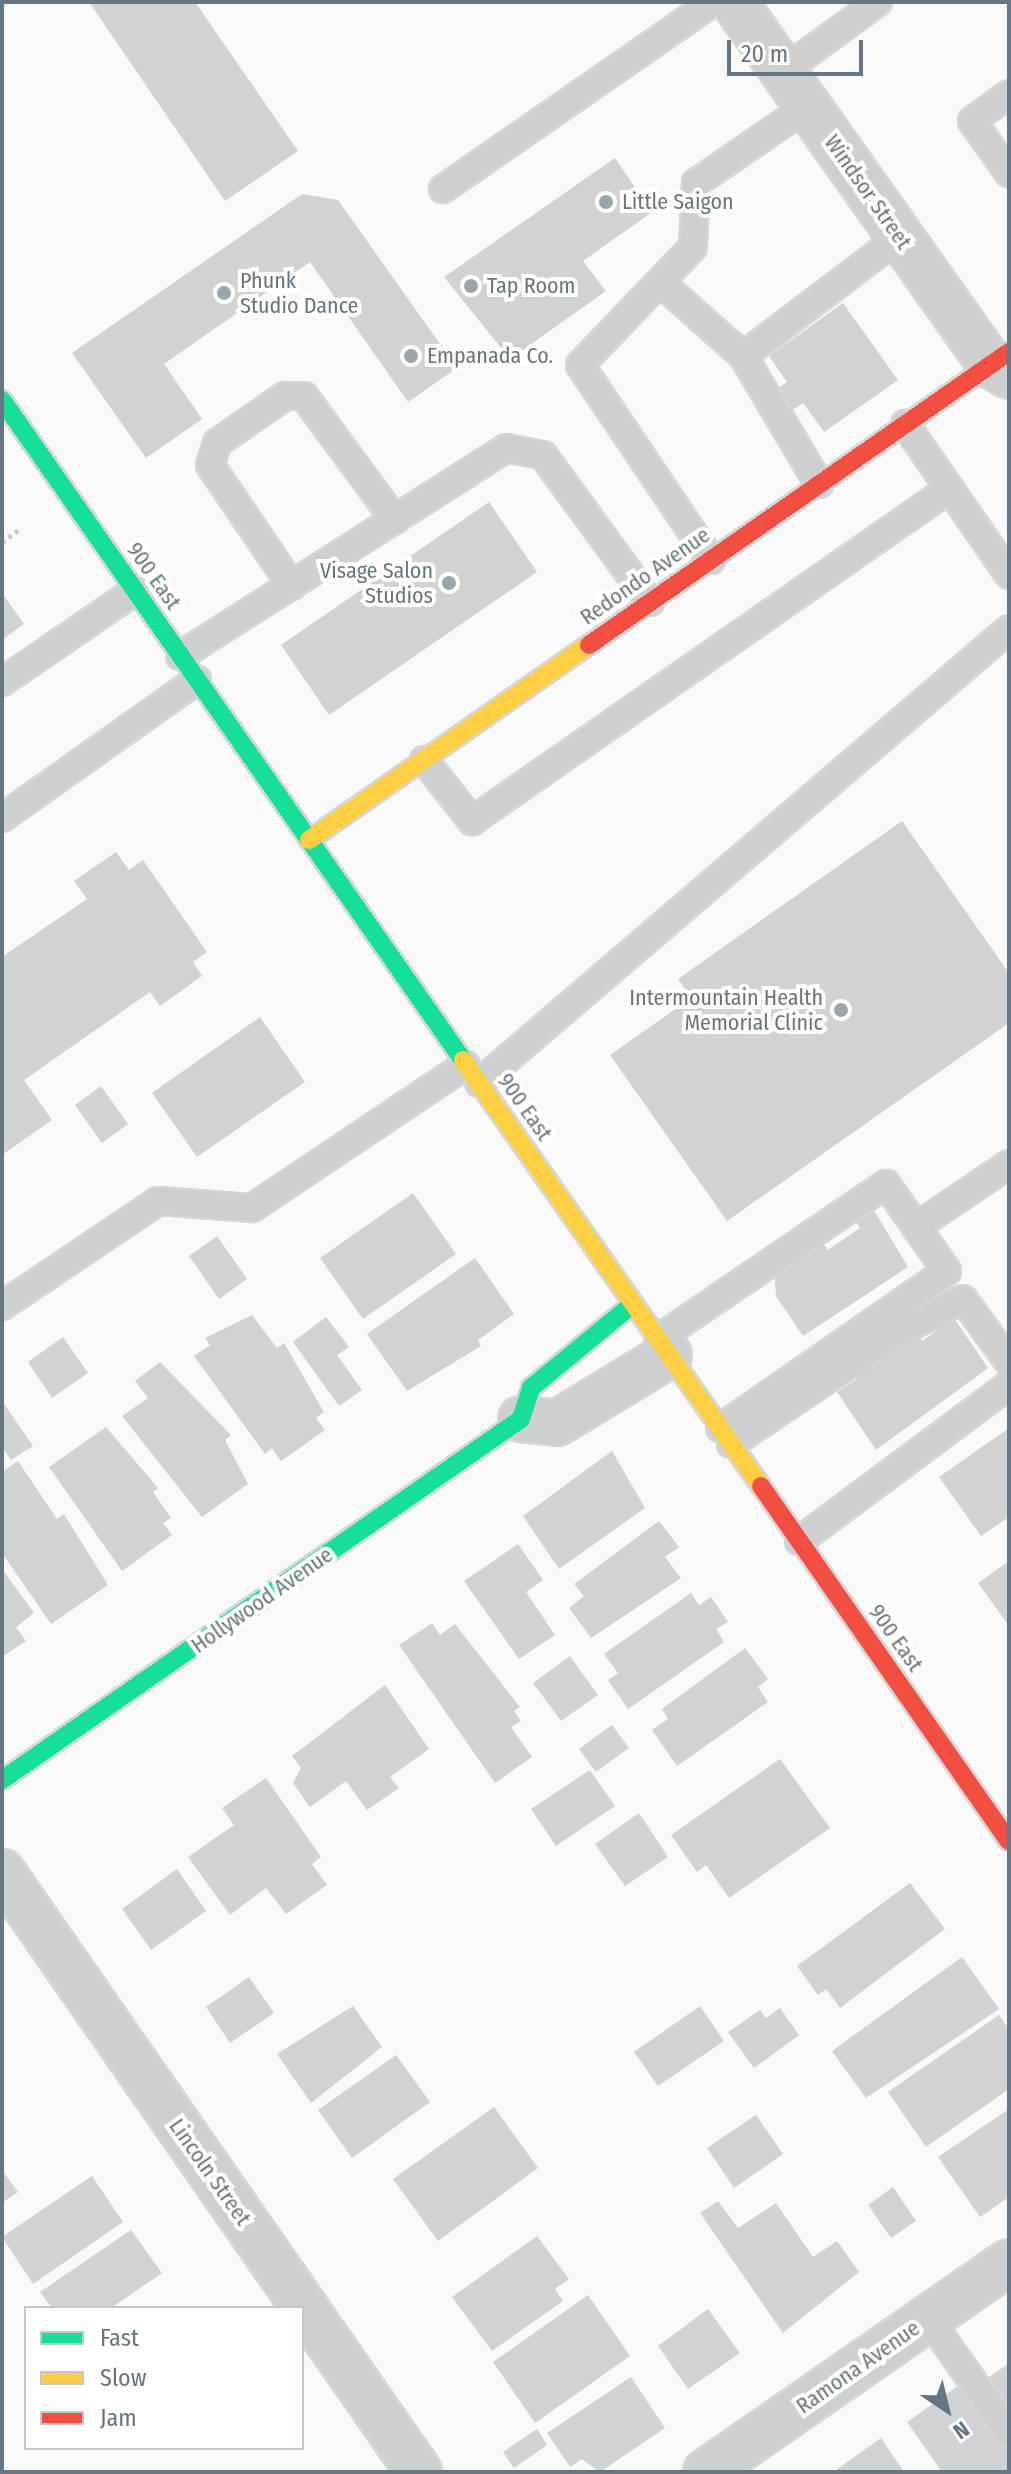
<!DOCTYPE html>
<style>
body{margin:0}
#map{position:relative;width:1011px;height:2474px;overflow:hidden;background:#f9f9f9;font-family:"Fira Sans Condensed",sans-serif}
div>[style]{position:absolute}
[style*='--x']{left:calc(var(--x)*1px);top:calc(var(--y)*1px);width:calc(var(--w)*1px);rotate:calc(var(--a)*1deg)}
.building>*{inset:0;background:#d0d2d3}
.path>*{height:5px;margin-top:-2.5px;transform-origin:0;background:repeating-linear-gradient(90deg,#cbcccd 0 4px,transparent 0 8px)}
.roads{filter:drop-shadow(2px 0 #d5d6d7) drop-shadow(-2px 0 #d5d6d7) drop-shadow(0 2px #d5d6d7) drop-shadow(0 -2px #d5d6d7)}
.lane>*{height:26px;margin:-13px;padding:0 13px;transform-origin:13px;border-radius:13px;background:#cecfd0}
.street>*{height:44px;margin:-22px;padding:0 22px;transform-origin:22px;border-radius:22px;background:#cecfd0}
.fast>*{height:18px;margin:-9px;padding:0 9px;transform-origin:9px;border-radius:9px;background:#16e098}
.slow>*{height:18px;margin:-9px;padding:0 9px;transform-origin:9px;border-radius:9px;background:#ffcf43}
.jam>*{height:18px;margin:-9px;padding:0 9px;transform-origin:9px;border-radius:9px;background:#f24e42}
.dots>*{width:22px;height:22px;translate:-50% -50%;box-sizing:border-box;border:4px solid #fff;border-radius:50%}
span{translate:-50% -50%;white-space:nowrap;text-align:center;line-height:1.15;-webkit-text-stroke:8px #fff;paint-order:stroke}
.street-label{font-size:22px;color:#657683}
.poi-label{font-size:22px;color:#657683}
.left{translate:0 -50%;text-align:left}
.right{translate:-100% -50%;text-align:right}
.frame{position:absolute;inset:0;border:4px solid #657683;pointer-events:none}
.legend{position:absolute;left:24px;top:2306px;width:280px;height:144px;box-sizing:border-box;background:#fff;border:2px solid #c1c8cd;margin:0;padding:10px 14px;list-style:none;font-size:24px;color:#657683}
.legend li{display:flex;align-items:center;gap:16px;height:40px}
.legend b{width:40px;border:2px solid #c1c8cd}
.north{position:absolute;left:907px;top:2370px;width:80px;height:80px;-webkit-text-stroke:6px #fff;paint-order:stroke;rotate:145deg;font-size:22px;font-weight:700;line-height:32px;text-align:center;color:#657683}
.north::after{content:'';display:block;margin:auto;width:28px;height:36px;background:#657683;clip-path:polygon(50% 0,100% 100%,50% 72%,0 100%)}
.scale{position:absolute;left:727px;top:40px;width:136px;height:36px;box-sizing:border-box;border:4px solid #657683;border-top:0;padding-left:10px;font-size:24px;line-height:28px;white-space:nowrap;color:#657683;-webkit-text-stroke:6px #fff;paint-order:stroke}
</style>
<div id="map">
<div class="building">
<div style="clip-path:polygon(89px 2px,195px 2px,298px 151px,225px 201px)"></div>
<div style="clip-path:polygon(615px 158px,652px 212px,583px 261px,606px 291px,510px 359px,444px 277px)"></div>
<div style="clip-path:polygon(302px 194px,338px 200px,457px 368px,408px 402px,310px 262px,164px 364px,202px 419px,146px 458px,72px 353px)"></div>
<div style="clip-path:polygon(843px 303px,898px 380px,824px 432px,803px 403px,791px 411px,776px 390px,787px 382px,769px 356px)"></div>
<div style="clip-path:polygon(489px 502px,537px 572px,329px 715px,281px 645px)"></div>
<div style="clip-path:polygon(2px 593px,24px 624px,2px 640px)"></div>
<div style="clip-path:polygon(902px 821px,1009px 973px,1009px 1023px,727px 1221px,610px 1055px,691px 998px,678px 979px)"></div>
<div style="clip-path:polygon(116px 852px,129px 870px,143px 860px,207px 952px,193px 962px,202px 976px,160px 1006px,150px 992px,24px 1080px,52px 1120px,2px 1155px,2px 957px,87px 899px,74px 881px)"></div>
<div style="clip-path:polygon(260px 1017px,305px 1082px,197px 1157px,152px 1093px)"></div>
<div style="clip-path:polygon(101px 1086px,128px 1124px,102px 1143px,75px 1105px)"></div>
<div style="clip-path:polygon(413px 1193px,456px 1254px,363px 1319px,320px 1258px)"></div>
<div style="clip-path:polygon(872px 1207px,908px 1267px,803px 1336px,776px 1296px,774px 1270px,803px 1250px,807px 1255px,823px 1244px,828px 1250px,860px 1228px,855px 1220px)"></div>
<div style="clip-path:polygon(217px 1236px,247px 1279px,219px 1299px,189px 1256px)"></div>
<div style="clip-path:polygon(475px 1258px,514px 1314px,478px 1340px,481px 1346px,407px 1391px,367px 1334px)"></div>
<div style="clip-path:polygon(252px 1315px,277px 1348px,284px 1343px,324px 1412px,316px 1418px,325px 1430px,281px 1461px,272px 1448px,265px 1454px,194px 1356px,210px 1345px,205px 1338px)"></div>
<div style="clip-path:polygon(326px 1317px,349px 1347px,337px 1355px,362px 1390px,339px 1406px,293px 1342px)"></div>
<div style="clip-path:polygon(954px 1318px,988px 1368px,876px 1450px,837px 1392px,856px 1380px,850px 1371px,891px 1342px,897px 1350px,918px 1335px,922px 1341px)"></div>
<div style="clip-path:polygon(63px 1337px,88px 1373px,52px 1398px,28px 1362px)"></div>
<div style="clip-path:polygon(160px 1362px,231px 1435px,225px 1440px,248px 1484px,202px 1517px,122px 1416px,148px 1398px,135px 1381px)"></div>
<div style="clip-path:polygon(2px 1401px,33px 1446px,11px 1460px,2px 1447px)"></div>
<div style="clip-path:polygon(106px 1427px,158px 1488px,153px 1492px,171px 1518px,163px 1523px,172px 1535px,122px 1571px,49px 1467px)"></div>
<div style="clip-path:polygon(1009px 1428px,1009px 1517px,981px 1536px,939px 1477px)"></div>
<div style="clip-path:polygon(612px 1451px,645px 1508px,559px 1569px,523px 1516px)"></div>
<div style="clip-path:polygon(18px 1461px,57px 1519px,64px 1514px,108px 1585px,51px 1624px,2px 1553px,2px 1472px)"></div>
<div style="clip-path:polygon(659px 1521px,679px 1547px,665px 1557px,681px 1578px,591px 1638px,569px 1608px,584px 1596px,574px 1584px)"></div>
<div style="clip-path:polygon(518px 1544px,543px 1580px,526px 1592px,555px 1635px,519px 1659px,464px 1581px)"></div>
<div style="clip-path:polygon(1009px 1561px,1009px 1626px,978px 1583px)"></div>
<div style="clip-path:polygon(2px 1569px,34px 1613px,16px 1627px,26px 1641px,2px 1657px)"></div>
<div style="clip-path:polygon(691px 1593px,699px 1605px,711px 1597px,728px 1622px,716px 1629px,724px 1642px,628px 1709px,608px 1680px,618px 1673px,604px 1654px)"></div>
<div style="clip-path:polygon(432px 1623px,440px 1635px,455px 1624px,520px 1707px,514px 1711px,521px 1721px,511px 1727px,532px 1757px,495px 1783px,399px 1645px)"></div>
<div style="clip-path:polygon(745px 1648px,768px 1679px,758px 1687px,768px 1702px,677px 1766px,652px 1730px,668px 1719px,662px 1709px)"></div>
<div style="clip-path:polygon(570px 1656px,598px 1695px,561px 1721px,533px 1683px)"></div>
<div style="clip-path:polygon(385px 1685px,429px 1749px,390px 1777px,399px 1788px,367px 1810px,346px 1781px,310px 1807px,293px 1783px,301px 1768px,292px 1756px)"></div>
<div style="clip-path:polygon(612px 1725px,629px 1748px,596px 1772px,579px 1749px)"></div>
<div style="clip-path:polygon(780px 1759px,830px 1828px,729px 1898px,706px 1865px,697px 1872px,671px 1835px)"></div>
<div style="clip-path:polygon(590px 1770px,615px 1806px,556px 1846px,531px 1809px)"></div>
<div style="clip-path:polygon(266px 1778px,321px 1857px,312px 1864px,327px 1885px,286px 1914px,266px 1888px,230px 1915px,188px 1857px,234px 1825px,222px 1808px)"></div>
<div style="clip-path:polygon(639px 1813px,668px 1857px,625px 1886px,595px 1844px)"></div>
<div style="clip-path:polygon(177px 1869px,206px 1911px,151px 1950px,122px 1909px)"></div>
<div style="clip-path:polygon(910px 1883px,945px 1929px,840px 2008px,826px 1989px,818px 1995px,797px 1966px)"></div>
<div style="clip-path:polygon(962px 1957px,999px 2009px,866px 2098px,832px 2051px)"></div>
<div style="clip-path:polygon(249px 1977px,274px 2013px,230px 2043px,206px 2007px)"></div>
<div style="clip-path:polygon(353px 2006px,382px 2047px,311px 2103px,277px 2054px)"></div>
<div style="clip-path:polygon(700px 2006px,724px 2041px,658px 2086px,634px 2052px)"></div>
<div style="clip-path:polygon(780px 2008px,799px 2035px,754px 2068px,728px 2032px,760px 2010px,766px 2018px)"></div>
<div style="clip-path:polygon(999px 2015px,1009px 2029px,1009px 2089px,926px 2147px,888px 2092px)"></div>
<div style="clip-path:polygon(396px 2055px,430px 2102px,352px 2158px,318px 2110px)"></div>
<div style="clip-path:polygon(494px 2107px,538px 2168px,438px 2241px,393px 2179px)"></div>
<div style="clip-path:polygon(1009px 2109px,1009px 2197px,980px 2217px,938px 2157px)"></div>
<div style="clip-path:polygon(756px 2115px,783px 2154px,734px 2188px,707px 2148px)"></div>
<div style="clip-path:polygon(2px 2170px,18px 2192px,2px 2203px)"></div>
<div style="clip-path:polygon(92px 2176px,123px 2222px,33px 2284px,2px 2237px)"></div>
<div style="clip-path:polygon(893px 2187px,916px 2221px,891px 2238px,868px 2205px)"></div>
<div style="clip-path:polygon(718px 2201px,738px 2228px,776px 2203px,813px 2257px,837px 2241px,859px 2272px,783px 2333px,700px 2213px)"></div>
<div style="clip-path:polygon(131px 2230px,162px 2273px,111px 2308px,52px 2308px,40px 2292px)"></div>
<div style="clip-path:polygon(537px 2236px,569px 2279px,555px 2289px,563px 2301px,492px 2351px,452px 2297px)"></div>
<div style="clip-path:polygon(588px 2295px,630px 2356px,535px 2423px,493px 2362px)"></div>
<div style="clip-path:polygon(708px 2309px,740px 2353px,688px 2389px,658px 2346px)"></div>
<div style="clip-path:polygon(1009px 2363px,1009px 2417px,981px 2383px)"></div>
<div style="clip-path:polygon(631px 2377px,665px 2428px,600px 2472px,582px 2459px,570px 2467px,547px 2433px)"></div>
<div style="clip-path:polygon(962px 2383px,1009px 2449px,1009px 2472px,942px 2472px,907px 2422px)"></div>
<div style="clip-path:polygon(537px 2429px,547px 2445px,514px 2468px,503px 2452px)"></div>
<div style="clip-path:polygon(881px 2438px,904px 2472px,833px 2472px)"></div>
</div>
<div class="path">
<div style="--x:2;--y:542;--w:24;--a:-36"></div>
</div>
<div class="roads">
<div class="lane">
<div style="--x:783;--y:71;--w:117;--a:-36"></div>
<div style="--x:1009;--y:94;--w:46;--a:143.9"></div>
<div style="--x:972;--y:121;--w:64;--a:54.6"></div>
<div style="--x:443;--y:189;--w:328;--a:-34.7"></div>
<div style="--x:662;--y:284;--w:108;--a:41.6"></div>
<div style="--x:905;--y:424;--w:183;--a:55.4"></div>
<div style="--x:819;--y:484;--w:149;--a:-120.7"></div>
<div style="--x:743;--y:356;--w:197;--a:-37.2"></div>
<div style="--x:711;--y:560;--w:235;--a:-123.9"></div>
<div style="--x:580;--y:365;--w:163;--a:-46.2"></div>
<div style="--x:693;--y:247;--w:64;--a:-87.3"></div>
<div style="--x:696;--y:183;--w:136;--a:-34.5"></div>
<div style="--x:292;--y:586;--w:146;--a:-124.1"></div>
<div style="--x:210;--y:465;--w:23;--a:-72"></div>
<div style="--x:217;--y:443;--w:83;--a:-34.7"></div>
<div style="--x:285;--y:396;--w:19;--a:0"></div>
<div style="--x:304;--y:396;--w:154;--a:53.7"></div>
<div style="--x:180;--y:656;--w:387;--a:-32.5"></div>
<div style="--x:506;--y:448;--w:38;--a:11"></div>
<div style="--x:543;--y:455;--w:182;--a:53.9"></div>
<div style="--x:2;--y:682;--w:161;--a:-34.4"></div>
<div style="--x:424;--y:760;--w:78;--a:51.8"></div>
<div style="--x:472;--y:821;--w:581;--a:-34.84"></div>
<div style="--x:2;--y:818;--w:239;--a:-35.3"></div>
<div style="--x:479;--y:1083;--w:698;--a:-40.58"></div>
<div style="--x:916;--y:1227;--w:112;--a:-34.1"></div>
<div style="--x:2;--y:1306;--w:188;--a:-33.9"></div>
<div style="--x:158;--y:1201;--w:94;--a:4.3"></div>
<div style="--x:252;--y:1208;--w:257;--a:-33.8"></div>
<div style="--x:658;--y:1339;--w:276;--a:-34.2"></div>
<div style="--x:886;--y:1184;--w:106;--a:55"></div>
<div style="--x:947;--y:1271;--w:276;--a:145.3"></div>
<div style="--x:731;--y:1444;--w:194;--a:-33.9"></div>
<div style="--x:892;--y:1336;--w:80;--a:-27.5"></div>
<div style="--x:963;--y:1299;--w:78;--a:53.9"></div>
<div style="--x:799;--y:1541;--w:262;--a:-36.6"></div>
<div style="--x:928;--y:2318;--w:141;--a:54.8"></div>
</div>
<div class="street">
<div style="--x:734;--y:2;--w:445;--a:54.7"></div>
<div style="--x:991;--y:365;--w:21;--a:31"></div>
<div style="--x:521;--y:1419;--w:36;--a:6"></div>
<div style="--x:557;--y:1423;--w:131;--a:-31.3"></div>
<div style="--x:2;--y:1872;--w:731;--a:55.2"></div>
<div style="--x:706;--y:2472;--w:369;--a:-34.7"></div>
</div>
<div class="fast">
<div style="--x:2;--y:400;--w:805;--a:55.07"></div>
<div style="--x:2;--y:1780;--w:632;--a:-34.82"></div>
<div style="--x:521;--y:1419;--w:33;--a:-72"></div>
<div style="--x:531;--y:1388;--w:132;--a:-39.5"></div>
</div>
<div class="slow">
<div style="--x:309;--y:840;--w:341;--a:-34.9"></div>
<div style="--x:463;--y:1060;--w:520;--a:55.03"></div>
</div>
<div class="jam">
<div style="--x:589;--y:645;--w:512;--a:-34.9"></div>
<div style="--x:761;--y:1486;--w:433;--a:55.1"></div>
</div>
</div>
<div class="dots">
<div style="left:606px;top:202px;background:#99a4ac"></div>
<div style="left:471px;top:286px;background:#99a4ac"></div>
<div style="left:224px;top:293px;background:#99a4ac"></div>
<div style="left:411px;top:356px;background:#99a4ac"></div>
<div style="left:449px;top:583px;background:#99a4ac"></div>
<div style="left:841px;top:1010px;background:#99a4ac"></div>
</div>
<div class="street-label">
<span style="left:868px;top:192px;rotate:55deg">Windsor Street</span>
<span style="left:154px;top:576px;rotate:55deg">900 East</span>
<span style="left:645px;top:576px;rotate:-35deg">Redondo Avenue</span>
<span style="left:525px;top:1107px;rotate:55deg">900 East</span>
<span style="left:262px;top:1600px;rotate:-35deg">Hollywood Avenue</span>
<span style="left:896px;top:1638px;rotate:55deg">900 East</span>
<span style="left:210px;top:2172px;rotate:55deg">Lincoln Street</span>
<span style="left:858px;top:2367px;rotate:-35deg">Ramona Avenue</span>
</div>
<div class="poi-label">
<span class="left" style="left:622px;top:202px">Little Saigon</span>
<span class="left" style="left:240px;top:293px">Phunk<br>Studio Dance</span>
<span class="left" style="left:487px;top:286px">Tap Room</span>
<span class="left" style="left:427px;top:356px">Empanada Co.</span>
<span class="right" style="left:433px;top:583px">Visage Salon<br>Studios</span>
<span class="right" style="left:823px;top:1010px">Intermountain Health<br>Memorial Clinic</span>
</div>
<div class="frame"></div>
<ul class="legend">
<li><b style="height:10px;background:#16e098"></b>Fast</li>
<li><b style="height:10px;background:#ffcf43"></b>Slow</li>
<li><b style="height:10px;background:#f24e42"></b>Jam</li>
</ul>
<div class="north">N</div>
<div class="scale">20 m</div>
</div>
